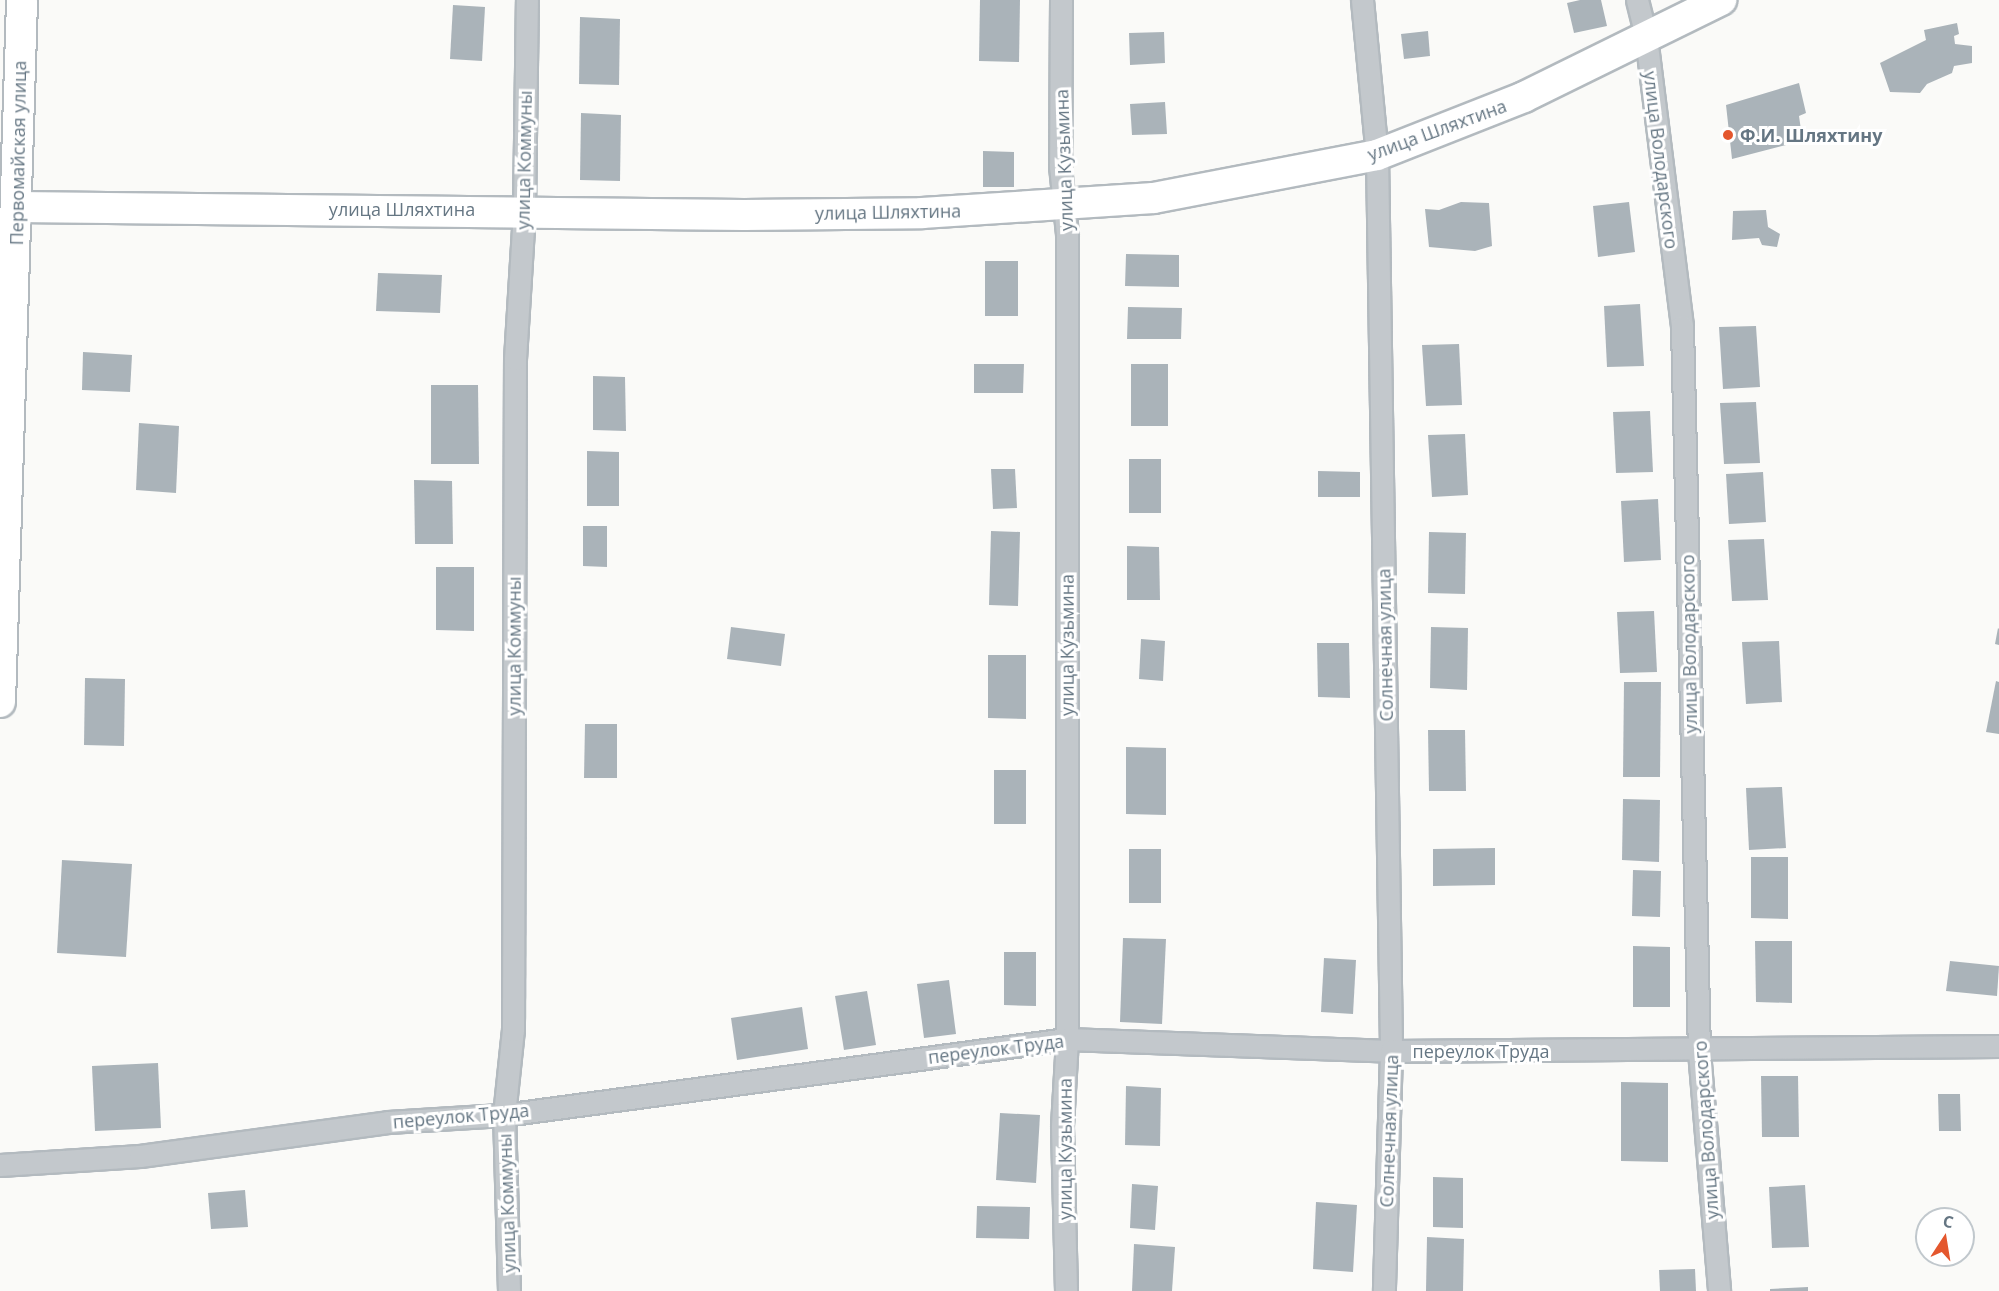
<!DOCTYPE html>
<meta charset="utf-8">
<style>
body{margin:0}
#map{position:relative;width:1999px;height:1291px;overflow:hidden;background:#fafaf8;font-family:"Open Sans",sans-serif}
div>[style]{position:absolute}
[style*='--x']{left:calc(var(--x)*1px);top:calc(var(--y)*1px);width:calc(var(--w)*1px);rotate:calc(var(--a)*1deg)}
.building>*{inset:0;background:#aab3b9}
.roads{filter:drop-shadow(2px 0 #b3babf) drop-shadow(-2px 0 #b3babf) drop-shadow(0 2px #b3babf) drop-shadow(0 -2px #b3babf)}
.minor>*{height:21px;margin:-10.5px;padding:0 10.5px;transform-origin:10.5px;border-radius:10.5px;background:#c3c8cc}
.secondary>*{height:30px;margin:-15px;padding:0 15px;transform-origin:15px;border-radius:15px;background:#fff}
.dots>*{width:16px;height:16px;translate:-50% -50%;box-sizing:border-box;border:3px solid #fff;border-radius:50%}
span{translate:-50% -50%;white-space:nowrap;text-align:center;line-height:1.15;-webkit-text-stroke:6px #fff;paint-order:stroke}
.street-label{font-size:18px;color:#657683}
.poi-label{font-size:18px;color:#657683;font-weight:700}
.left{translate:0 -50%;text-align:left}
.north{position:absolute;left:1915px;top:1207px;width:60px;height:60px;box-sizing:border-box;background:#fff;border:2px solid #c1c8cd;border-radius:50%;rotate:12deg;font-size:16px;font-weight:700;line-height:24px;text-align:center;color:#657683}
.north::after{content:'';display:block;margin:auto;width:21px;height:27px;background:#e4572e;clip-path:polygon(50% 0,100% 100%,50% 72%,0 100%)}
</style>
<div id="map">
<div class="building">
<div style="clip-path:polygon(980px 0,1020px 0,1019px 62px,979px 61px)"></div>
<div style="clip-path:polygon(1580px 0,1601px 0,1607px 26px,1574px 33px,1567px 3px)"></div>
<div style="clip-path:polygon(453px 5px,485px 7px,482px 61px,450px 59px)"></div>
<div style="clip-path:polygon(580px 17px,620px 19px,619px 85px,579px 84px)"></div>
<div style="clip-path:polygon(1957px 23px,1959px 34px,1954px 36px,1955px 44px,1972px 46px,1972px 63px,1954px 66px,1952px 73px,1927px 84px,1920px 93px,1890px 92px,1880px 63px,1926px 40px,1924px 30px)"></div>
<div style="clip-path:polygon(1428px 31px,1430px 56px,1404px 59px,1401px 34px)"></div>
<div style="clip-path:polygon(1164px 32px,1165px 63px,1130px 65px,1129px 33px)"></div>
<div style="clip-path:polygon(1799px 83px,1806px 113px,1799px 116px,1801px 130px,1786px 134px,1786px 145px,1732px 159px,1726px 105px)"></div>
<div style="clip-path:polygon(1165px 102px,1167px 134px,1132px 135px,1130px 104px)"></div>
<div style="clip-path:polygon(581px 113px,621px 115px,620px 181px,580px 180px)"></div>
<div style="clip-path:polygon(983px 151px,1014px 152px,1014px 187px,983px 187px)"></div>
<div style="clip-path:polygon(1461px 202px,1489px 203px,1492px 246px,1475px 251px,1429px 247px,1425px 209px,1439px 210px)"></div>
<div style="clip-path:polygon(1629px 202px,1635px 252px,1598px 257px,1593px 206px)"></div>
<div style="clip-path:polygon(1766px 210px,1768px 227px,1780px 234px,1777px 247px,1762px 245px,1759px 238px,1732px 240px,1733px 211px)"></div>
<div style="clip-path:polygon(1126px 254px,1179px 255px,1179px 287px,1125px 286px)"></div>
<div style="clip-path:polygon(985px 261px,1018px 261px,1018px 316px,985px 316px)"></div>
<div style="clip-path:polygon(378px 273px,442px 275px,440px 313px,376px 311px)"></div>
<div style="clip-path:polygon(1640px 304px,1644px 366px,1607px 367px,1604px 306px)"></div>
<div style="clip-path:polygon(1128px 307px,1182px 308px,1181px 339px,1127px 339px)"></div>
<div style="clip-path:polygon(1756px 326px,1760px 387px,1723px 389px,1719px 327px)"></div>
<div style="clip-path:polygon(1459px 344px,1462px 405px,1426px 406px,1422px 345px)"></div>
<div style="clip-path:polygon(83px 352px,132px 355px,130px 392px,82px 390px)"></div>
<div style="clip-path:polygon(974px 364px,1024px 364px,1023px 393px,974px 393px)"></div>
<div style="clip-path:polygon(1131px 364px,1168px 364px,1168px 426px,1131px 426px)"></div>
<div style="clip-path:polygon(593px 376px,625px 377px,626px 431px,593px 430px)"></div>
<div style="clip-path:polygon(431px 385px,478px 385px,479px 464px,431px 464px)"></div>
<div style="clip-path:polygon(1756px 402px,1760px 463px,1724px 464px,1720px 403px)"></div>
<div style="clip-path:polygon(1650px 411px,1653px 472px,1616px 473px,1613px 412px)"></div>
<div style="clip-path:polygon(139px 423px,179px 426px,176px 493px,136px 490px)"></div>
<div style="clip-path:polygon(1465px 434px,1468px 495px,1432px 497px,1428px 435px)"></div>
<div style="clip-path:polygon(587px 451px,619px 452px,619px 506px,587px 506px)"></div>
<div style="clip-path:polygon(1129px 459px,1161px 459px,1161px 513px,1129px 513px)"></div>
<div style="clip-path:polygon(991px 469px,1015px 469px,1017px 508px,993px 509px)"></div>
<div style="clip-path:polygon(1318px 471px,1360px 472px,1360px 497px,1318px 497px)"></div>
<div style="clip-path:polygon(1763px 472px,1766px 522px,1729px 524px,1726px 474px)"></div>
<div style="clip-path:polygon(414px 480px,452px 481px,453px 544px,415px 544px)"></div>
<div style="clip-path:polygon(1658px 499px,1661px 560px,1624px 562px,1621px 501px)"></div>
<div style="clip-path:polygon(583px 526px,607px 526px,607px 567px,583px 566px)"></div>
<div style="clip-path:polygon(991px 531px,1020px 532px,1018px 606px,989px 605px)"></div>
<div style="clip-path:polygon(1429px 532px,1466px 533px,1465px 594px,1428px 593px)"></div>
<div style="clip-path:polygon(1764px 539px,1768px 600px,1732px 601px,1728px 540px)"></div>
<div style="clip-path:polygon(1127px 546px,1159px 547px,1160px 600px,1127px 600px)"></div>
<div style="clip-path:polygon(436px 567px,474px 567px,474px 631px,436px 630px)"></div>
<div style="clip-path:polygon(1654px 611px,1657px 672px,1620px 673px,1617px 612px)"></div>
<div style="clip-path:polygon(731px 627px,785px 634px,781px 666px,727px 659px)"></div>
<div style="clip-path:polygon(1431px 627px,1468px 628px,1467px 690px,1430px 688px)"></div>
<div style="clip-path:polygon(1998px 628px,1999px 629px,1999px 645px,1995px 644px)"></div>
<div style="clip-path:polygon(1141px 639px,1165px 641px,1163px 681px,1139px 679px)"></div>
<div style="clip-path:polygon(1779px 641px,1782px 702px,1746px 704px,1742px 642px)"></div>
<div style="clip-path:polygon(1317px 643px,1349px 643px,1350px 698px,1318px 697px)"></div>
<div style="clip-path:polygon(988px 655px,1026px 655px,1026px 719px,988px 718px)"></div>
<div style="clip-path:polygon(85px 678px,125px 679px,124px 746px,84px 745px)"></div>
<div style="clip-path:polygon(1996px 681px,1999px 682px,1999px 734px,1986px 732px)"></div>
<div style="clip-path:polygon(1624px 682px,1661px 682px,1660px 777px,1623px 777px)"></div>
<div style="clip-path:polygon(585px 724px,617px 724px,617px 778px,584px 778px)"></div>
<div style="clip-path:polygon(1428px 730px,1465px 730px,1466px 791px,1429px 791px)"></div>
<div style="clip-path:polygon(1126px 747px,1166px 748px,1166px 815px,1126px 814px)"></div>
<div style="clip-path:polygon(994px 770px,1026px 770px,1026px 824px,994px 824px)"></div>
<div style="clip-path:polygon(1782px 787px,1786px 848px,1749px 850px,1746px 788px)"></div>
<div style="clip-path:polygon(1623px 799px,1660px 800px,1659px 862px,1622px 860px)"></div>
<div style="clip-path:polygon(1495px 848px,1495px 885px,1433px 886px,1433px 849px)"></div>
<div style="clip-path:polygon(1129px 849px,1161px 849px,1161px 903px,1129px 903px)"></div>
<div style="clip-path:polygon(1751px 857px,1788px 857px,1788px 919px,1751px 918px)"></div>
<div style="clip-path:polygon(62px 860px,132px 864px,126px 957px,57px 953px)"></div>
<div style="clip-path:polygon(1633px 870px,1661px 871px,1660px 917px,1632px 916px)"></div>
<div style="clip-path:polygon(1123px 938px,1166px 939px,1162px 1024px,1120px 1022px)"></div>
<div style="clip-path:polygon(1755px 941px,1792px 941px,1792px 1003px,1756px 1002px)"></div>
<div style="clip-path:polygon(1633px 946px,1670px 947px,1670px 1007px,1633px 1007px)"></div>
<div style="clip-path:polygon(1004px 952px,1036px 952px,1036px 1006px,1004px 1005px)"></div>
<div style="clip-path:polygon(1324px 958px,1356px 960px,1353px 1014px,1321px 1012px)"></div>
<div style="clip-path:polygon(1950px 961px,1999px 966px,1997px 996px,1946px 991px)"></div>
<div style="clip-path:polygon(949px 980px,956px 1034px,924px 1038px,917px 984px)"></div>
<div style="clip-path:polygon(867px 991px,876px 1045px,844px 1050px,835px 996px)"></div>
<div style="clip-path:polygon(802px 1007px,808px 1049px,737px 1060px,731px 1018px)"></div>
<div style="clip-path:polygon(158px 1063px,161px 1128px,95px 1131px,92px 1066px)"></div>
<div style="clip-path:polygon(1761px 1076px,1798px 1076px,1799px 1137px,1762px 1137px)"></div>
<div style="clip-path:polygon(1621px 1082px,1668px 1083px,1668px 1162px,1621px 1161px)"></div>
<div style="clip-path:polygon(1126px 1086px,1161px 1088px,1160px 1146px,1125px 1145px)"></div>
<div style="clip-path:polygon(1938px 1094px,1960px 1094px,1961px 1131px,1939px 1131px)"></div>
<div style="clip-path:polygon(1000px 1113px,1040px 1115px,1036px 1183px,996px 1180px)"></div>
<div style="clip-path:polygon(1433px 1177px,1463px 1178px,1463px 1228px,1433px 1227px)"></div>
<div style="clip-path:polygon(1132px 1184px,1158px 1186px,1155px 1230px,1130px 1228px)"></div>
<div style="clip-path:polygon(1805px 1185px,1809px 1247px,1772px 1248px,1769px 1187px)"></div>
<div style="clip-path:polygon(245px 1190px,248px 1227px,211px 1229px,208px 1193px)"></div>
<div style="clip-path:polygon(1316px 1202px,1357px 1205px,1353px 1272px,1313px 1269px)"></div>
<div style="clip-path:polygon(977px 1206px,1030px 1207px,1029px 1239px,976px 1238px)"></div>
<div style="clip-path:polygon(1427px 1237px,1464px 1239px,1463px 1291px,1426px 1291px)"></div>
<div style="clip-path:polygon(1134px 1244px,1175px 1247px,1172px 1291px,1132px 1291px)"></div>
<div style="clip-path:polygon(1695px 1269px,1696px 1291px,1660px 1291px,1659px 1270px)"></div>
<div style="clip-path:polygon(1808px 1287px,1808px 1291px,1770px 1291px,1770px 1289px)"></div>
</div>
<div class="roads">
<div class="minor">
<div style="--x:1061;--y:0;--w:166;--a:90.3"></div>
<div style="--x:1060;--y:166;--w:68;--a:84.1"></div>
<div style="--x:1067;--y:234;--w:805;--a:90"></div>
<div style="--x:1067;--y:1039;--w:88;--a:93.3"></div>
<div style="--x:1062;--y:1127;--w:164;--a:88.6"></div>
<div style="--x:1362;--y:0;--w:156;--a:84.5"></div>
<div style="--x:1377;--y:155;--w:896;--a:89.1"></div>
<div style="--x:1391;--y:1051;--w:240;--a:91.7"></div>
<div style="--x:1637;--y:0;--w:38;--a:76"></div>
<div style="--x:1646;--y:37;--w:291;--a:82.9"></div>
<div style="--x:1682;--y:326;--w:725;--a:88.66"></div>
<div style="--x:1699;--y:1051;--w:241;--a:85.2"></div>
<div style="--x:0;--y:1165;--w:140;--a:-3.7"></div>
<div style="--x:140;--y:1156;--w:250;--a:-7.8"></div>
<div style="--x:388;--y:1122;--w:116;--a:-3.5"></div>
<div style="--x:504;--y:1115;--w:568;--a:-7.69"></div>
<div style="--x:1067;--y:1039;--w:324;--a:2.1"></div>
<div style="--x:1391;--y:1051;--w:608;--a:-0.47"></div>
<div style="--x:509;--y:1291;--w:176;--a:-91.6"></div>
<div style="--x:504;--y:1115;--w:85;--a:-84"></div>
<div style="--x:513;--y:1030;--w:671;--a:-89.83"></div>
<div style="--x:515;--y:359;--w:149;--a:-86.5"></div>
<div style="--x:524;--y:210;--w:210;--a:-89.2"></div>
</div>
<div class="secondary">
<div style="--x:17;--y:207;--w:727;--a:0.63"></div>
<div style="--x:744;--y:215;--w:178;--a:-0.6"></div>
<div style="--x:922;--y:213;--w:232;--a:-3.7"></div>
<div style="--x:1154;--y:198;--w:227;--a:-10.9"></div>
<div style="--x:1377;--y:155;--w:158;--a:-21.5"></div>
<div style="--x:1524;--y:97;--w:220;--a:-26.2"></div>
<div style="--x:0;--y:702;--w:702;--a:-88.2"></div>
</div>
</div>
<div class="dots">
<div style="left:1728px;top:135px;background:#e4572e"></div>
</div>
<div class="street-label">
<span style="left:1437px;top:130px;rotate:-20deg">улица Шляхтина</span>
<span style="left:18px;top:153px;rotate:-89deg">Первомайская улица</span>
<span style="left:524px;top:160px;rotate:-89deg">улица Коммуны</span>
<span style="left:1064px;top:160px;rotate:-92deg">улица Кузьмина</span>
<span style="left:1661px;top:160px;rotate:83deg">улица Володарского</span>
<span style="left:402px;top:209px">улица Шляхтина</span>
<span style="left:888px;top:212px;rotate:-1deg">улица Шляхтина</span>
<span style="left:1689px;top:644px;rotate:-91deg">улица Володарского</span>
<span style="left:1067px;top:645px;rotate:-90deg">улица Кузьмина</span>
<span style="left:1385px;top:645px;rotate:-91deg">Солнечная улица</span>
<span style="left:514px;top:646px;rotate:-90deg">улица Коммуны</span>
<span style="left:996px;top:1049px;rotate:-7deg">переулок Труда</span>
<span style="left:1481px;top:1051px">переулок Труда</span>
<span style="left:461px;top:1116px;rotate:-5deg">переулок Труда</span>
<span style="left:1706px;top:1130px;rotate:-94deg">улица Володарского</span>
<span style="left:1389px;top:1131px;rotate:-88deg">Солнечная улица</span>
<span style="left:1065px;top:1149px;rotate:-90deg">улица Кузьмина</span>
<span style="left:507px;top:1203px;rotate:-92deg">улица Коммуны</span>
</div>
<div class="poi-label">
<span class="left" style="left:1740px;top:135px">Ф.И. Шляхтину</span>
</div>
<div class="north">С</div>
</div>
